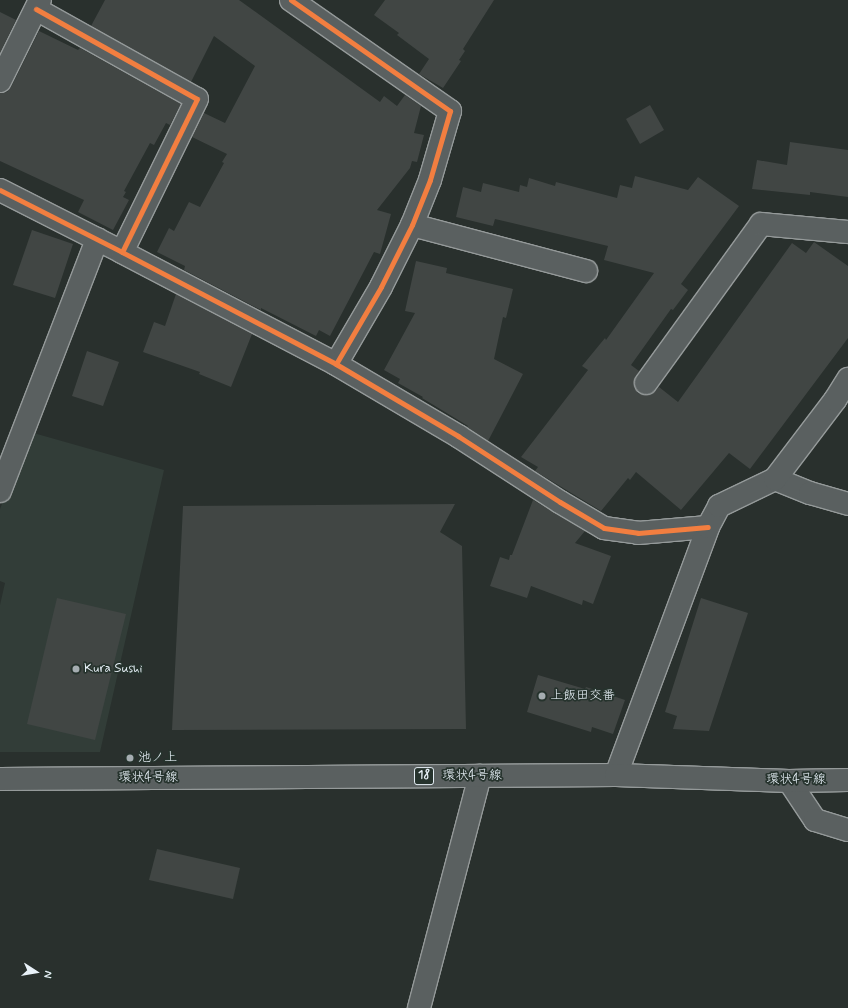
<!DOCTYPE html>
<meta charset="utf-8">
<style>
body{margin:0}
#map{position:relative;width:848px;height:1008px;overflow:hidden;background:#29302d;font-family:Mynerve,"Klee One",sans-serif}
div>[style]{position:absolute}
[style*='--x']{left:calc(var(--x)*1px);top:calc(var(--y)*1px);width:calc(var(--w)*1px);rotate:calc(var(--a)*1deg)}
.built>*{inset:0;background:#323d38}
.building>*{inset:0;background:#414644}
.roads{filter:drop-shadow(1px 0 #959a9a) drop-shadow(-1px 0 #959a9a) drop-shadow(0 1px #959a9a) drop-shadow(0 -1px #959a9a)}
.minor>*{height:22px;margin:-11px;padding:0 11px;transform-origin:11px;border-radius:11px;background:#5a6060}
.major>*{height:22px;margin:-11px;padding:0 11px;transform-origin:11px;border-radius:11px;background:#5a6060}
.cycleway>*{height:5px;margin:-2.5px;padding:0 2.5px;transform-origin:2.5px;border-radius:2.5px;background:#f27e40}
.dots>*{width:11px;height:11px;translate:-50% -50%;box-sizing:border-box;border:2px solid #26332d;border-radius:50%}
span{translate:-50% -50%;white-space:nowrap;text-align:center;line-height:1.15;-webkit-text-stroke:3.5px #26332d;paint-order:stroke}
.shield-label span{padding:1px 3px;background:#26332d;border:1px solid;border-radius:3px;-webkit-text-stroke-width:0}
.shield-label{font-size:12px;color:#e8f1f8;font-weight:700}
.poi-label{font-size:13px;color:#e8f1f8}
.left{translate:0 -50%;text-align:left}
.street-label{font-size:13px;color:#e8f1f8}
.north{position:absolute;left:16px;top:952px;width:40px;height:40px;-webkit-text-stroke:3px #26332d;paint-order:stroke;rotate:102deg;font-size:11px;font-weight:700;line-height:16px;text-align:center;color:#e8f1f8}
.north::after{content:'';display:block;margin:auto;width:14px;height:18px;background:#e8f1f8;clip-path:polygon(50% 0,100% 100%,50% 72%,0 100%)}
</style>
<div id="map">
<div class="built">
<div style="clip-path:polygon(30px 432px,164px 470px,100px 752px,0 752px,0 605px,5px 583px,0 581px,0 509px)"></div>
</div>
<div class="building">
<div style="clip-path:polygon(105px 0,239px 0,380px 102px,384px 96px,397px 106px,405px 95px,421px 106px,414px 133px,424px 135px,417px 162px,412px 161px,410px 168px,377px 210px,391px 214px,380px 254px,374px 252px,330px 336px,319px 330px,316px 336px,261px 308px,261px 310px,184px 270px,185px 266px,157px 252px,169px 228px,174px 231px,189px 202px,200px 207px,224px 163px,222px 162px,227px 154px,192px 137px,204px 113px,225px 123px,255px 66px,214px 36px,191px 82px,91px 26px)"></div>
<div style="clip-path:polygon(385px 0,494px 0,463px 49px,465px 51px,459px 60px,461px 61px,443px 88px,419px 74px,429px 59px,397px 35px,399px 33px,374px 15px)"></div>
<div style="clip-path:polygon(0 12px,16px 20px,0 53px)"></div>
<div style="clip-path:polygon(39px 31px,78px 50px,80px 48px,181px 104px,170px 125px,166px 123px,154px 145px,150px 143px,124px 191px,126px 192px,123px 197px,129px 200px,113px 230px,78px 212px,84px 200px,0 161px,0 93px,7px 92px,11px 87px)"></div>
<div style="clip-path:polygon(650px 105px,664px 130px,640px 144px,626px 119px)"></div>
<div style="clip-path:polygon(790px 142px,848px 150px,848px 197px,810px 192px,810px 195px,752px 189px,757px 160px,787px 165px)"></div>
<div style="clip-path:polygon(635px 176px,688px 190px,698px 177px,739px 206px,681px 284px,688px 290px,673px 310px,671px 309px,631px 365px,639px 371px,634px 382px,634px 388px,638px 393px,644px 395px,651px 395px,659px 387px,678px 402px,792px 243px,806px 253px,814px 242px,848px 266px,848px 338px,750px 469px,729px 453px,681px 510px,636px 472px,630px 480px,628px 478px,601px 511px,535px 471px,538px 467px,521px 457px,588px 370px,582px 366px,605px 338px,606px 340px,654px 273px,604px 260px,608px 246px,495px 219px,493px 226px,456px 217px,463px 187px,481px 192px,483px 183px,519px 192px,520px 185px,527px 187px,529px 178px,555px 186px,556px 182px,617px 198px,620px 185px,632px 188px)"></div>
<div style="clip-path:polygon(32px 230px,73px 244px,55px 298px,13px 285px)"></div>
<div style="clip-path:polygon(416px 261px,447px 268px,446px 273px,513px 289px,506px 318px,503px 317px,494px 359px,523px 374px,488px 441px,467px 427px,468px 426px,422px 398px,423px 397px,398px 383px,400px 379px,384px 370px,415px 313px,405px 311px)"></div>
<div style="clip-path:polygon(176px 294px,252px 334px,231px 387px,199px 374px,200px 372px,143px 352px,154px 322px,165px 326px)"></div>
<div style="clip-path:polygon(87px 351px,119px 362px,103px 406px,72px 396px)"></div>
<div style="clip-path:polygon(533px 500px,585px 531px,575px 543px,611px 556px,593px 604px,583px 600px,582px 605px,531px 586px,527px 598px,490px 586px,500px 557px,509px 560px,510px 555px,512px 555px)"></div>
<div style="clip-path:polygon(455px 504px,440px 532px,462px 546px,466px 729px,172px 730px,183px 506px)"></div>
<div style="clip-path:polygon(57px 598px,126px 614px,95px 740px,27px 724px)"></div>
<div style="clip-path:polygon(701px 598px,748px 613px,709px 731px,673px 729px,677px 716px,665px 712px)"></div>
<div style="clip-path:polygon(538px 675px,585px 689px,586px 687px,625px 700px,613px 734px,592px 727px,591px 732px,527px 712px)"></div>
<div style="clip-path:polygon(157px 849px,240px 868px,233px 899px,149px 880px)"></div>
</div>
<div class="roads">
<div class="minor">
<div style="--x:291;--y:0;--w:194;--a:34.9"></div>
<div style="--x:450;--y:111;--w:72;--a:106.2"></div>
<div style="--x:430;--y:180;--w:48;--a:111.8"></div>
<div style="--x:412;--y:225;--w:69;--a:116.6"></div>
<div style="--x:381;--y:287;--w:89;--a:120.3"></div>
<div style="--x:36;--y:9;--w:184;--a:29.2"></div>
<div style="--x:197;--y:99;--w:170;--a:116.1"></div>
<div style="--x:0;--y:81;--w:90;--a:-63.7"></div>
<div style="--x:0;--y:190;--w:137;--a:26.9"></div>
<div style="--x:122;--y:252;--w:242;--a:27.6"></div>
<div style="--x:336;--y:364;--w:142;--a:30.5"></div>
<div style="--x:458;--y:436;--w:121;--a:32.9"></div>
<div style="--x:560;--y:502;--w:51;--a:30.6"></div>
<div style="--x:604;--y:528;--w:34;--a:8"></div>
<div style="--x:638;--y:533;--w:70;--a:-4.9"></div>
<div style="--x:412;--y:225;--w:180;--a:14.8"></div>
<div style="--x:646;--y:383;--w:196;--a:-54.1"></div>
<div style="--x:761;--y:224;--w:87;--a:5.3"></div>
<div style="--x:775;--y:479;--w:38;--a:22"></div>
<div style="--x:810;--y:493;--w:40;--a:16"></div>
<div style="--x:0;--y:491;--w:270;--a:-68.9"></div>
<div style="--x:616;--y:775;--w:265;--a:-69.6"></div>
<div style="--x:708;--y:527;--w:24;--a:-62"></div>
<div style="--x:719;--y:506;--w:62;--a:-25.7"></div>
<div style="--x:775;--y:479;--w:99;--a:-52.8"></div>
<div style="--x:835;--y:400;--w:25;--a:-58"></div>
<div style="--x:789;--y:781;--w:47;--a:56.3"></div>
<div style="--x:815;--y:820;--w:34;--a:17"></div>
<div style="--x:419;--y:1008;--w:240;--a:-75.3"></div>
</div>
<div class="major">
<div style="--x:0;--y:779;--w:616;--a:-0.37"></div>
<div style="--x:616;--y:775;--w:173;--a:2"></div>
<div style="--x:789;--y:781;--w:59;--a:-1"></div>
</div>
</div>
<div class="cycleway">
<div style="--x:291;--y:0;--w:194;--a:34.9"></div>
<div style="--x:450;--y:111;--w:72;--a:106.2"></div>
<div style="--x:430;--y:180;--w:48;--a:111.8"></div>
<div style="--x:412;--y:225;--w:69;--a:116.6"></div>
<div style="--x:381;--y:287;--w:89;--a:120.3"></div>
<div style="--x:36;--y:9;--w:184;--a:29.2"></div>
<div style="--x:197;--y:99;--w:170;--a:116.1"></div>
<div style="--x:0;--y:190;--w:137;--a:26.9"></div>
<div style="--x:122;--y:252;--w:242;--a:27.6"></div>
<div style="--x:336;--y:364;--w:142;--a:30.5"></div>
<div style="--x:458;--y:436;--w:121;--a:32.9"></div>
<div style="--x:560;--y:502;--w:51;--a:30.6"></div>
<div style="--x:604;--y:528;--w:34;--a:8"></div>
<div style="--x:638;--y:533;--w:70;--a:-4.9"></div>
</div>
<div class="dots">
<div style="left:76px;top:669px;background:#a5adb1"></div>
<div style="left:542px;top:696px;background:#a5adb1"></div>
<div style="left:130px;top:758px;background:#a5adb1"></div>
</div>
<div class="shield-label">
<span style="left:424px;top:776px">18</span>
</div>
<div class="poi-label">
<span class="left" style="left:84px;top:669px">Kura Sushi</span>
<span class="left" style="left:550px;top:696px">上飯田交番</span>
<span class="left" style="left:138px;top:758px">池ノ上</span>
</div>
<div class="street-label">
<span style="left:472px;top:776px">環状4号線</span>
<span style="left:148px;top:778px">環状4号線</span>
<span style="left:796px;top:780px">環状4号線</span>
</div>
<div class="north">N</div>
</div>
